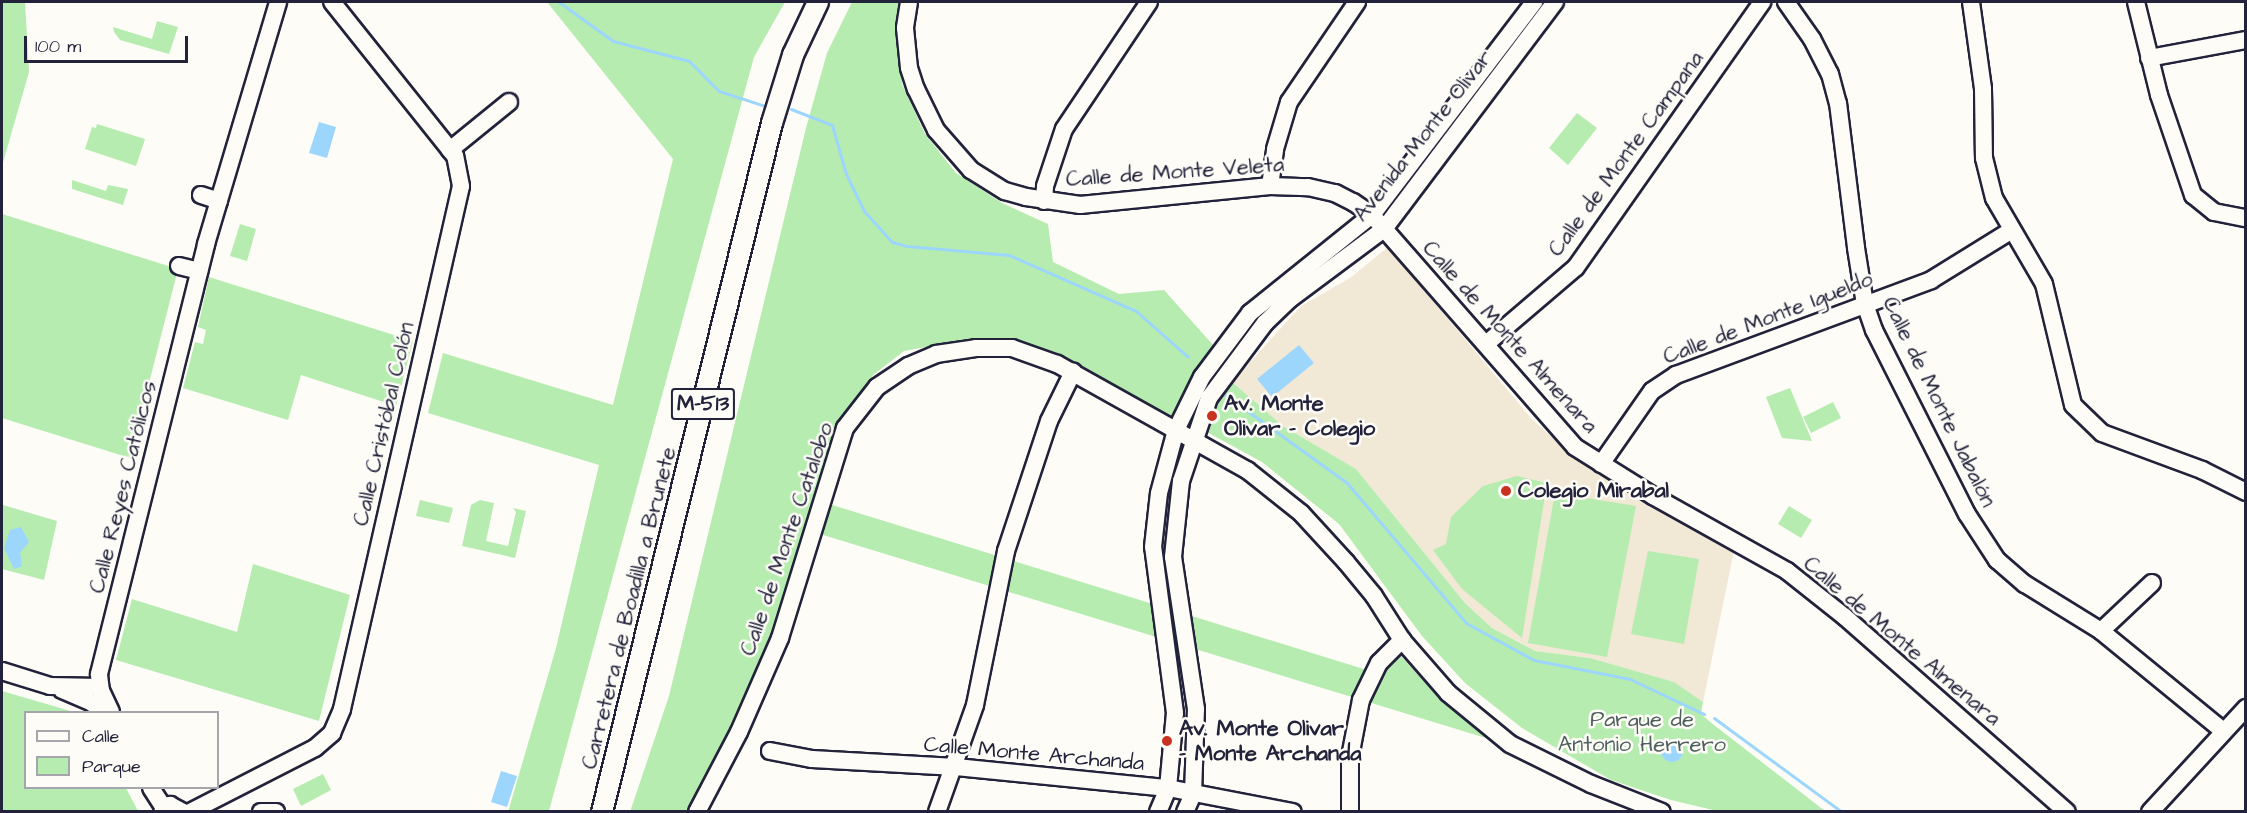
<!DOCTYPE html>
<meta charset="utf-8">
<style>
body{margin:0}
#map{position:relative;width:2247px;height:813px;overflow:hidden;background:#fdfcf7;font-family:"Architects Daughter",sans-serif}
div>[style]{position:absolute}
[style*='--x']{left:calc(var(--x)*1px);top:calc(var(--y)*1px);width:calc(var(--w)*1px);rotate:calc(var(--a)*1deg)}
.built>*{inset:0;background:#f1e8d6}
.green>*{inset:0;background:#b6ecaf}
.water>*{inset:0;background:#9dd6fd}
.round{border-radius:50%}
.stream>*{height:3px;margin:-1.5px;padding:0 1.5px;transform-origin:1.5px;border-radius:1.5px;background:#9dd6fd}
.roads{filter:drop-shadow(2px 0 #22223b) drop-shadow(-2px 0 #22223b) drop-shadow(0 2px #22223b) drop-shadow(0 -2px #22223b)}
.minor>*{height:16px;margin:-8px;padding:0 8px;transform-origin:8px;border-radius:8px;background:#fdfcf7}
.major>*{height:20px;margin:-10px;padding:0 10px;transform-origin:10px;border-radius:10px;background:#fdfcf7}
.dots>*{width:16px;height:16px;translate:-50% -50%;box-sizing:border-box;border:3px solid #fdfcf7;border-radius:50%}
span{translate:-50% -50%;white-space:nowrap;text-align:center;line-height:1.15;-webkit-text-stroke:5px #fdfcf7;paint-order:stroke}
.shield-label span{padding:2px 4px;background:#fdfcf7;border:2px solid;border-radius:4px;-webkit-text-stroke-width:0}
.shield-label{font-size:21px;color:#22223b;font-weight:700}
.street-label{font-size:22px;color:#22223b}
.poi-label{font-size:22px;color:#22223b;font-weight:700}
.left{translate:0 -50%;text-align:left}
.park-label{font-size:22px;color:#4e5f5e}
.frame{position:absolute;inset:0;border:3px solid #22223b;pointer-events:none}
.legend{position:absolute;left:24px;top:711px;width:195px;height:78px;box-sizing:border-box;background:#fdfcf7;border:2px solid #a5a5ac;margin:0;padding:8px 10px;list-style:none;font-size:18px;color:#22223b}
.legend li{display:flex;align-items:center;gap:12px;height:30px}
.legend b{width:30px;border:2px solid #a5a5ac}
.scale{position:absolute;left:24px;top:36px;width:164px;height:27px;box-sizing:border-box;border:3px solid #22223b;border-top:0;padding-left:8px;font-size:18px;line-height:21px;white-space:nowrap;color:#22223b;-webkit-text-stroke:4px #fdfcf7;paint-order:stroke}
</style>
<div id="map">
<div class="built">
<div style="clip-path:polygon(1388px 247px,1530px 417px,1571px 455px,1735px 546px,1703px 702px,1673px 682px,1590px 658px,1535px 651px,1492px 628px,1465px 603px,1356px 469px,1283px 426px,1232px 382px,1301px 306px,1350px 278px)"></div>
</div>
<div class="green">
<div style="clip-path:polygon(2px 2px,25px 2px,29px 72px,2px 166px)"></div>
<div style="clip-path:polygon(547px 2px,785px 2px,754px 57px,549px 811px,508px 812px,556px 648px,599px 465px,428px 413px,443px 353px,613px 405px,673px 159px)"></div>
<div style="clip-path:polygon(852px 2px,902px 2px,898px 25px,902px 84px,925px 134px,956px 173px,1002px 203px,1048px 224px,1053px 262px,1119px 294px,1164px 290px,1213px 345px,1171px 419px,1014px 338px,959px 341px,904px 351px,873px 375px,839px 420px,776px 633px,689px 811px,630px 812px,669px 696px,806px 128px,827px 53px)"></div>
<div style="clip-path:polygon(157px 21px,178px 27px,169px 54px,120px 40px,114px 32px,113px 27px,152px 39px)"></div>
<div style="clip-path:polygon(1577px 113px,1597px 128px,1568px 165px,1549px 148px)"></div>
<div style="clip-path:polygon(97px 124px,145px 139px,136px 166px,85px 149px,92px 127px,96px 128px)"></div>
<div style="clip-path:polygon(72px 180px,106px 191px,108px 185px,128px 189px,123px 205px,72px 189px)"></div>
<div style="clip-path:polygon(2px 214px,178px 269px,130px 458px,2px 418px)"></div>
<div style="clip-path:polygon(240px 224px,256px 229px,247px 261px,230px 256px)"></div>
<div style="clip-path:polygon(209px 277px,413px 341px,396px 406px,301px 375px,288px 420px,183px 388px,195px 342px,203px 344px,206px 330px,198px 327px)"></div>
<div style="clip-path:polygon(1232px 382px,1283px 426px,1356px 469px,1465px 603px,1492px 628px,1535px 651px,1590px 658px,1674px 682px,1703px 702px,1701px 714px,1714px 725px,1825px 811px,1717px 811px,1671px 800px,1611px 780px,1522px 728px,1465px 683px,1422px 636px,1339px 524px,1262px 462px,1205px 431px,1214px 405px)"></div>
<div style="clip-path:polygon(1790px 388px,1812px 441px,1782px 438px,1766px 397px)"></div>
<div style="clip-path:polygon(1833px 402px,1841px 418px,1811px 433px,1803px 417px)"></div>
<div style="clip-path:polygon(1517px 476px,1547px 483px,1522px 638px,1462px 589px,1433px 550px,1446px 544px,1451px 517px,1483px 486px)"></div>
<div style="clip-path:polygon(1555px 493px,1636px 506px,1607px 657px,1528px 643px)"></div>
<div style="clip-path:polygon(420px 500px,453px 508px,449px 523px,416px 516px)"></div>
<div style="clip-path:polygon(480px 500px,494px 503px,486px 541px,508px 546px,516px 512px,513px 508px,526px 511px,515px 558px,462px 546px,471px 505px)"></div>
<div style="clip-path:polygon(829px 504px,1383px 675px,1401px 656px,1436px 695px,1489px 739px,820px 534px)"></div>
<div style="clip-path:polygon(3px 505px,57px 521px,44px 580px,2px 569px)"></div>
<div style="clip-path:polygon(1789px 506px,1812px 520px,1801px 538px,1778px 524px)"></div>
<div style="clip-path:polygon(1648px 551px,1699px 559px,1684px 644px,1631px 634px)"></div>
<div style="clip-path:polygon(253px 564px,350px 595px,319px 721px,116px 660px,132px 599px,237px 632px)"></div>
<div style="clip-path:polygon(2px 691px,74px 712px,26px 712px,26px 788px,126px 788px,138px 811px,2px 811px)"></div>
<div style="clip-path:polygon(323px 774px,331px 790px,301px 806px,293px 789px)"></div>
</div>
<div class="water">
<div style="clip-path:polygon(319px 122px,336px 127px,327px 158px,309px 153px)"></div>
<div style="clip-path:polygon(1299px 345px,1314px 363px,1272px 397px,1257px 379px)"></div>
<div style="clip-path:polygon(21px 527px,29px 542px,20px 553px,22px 566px,14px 569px,4px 548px,10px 530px)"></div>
<div class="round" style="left:1661px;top:740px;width:22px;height:22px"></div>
<div style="clip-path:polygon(501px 771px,517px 776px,507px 807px,491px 802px)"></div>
</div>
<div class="stream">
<div style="--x:559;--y:2;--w:67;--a:35.8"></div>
<div style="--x:613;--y:41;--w:79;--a:14.7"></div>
<div style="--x:689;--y:61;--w:42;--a:45"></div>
<div style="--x:719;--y:91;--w:48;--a:18.1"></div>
<div style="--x:791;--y:109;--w:44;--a:21.3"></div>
<div style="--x:832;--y:125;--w:51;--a:74.1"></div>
<div style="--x:846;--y:174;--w:41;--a:64.1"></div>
<div style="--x:864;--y:211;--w:42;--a:47.9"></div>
<div style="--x:892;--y:242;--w:16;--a:15"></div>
<div style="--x:907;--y:246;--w:102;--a:5"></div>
<div style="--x:1009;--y:255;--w:139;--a:23.8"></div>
<div style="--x:1136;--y:311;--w:69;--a:41.5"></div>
<div style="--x:1220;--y:391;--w:157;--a:35.9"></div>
<div style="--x:1347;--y:483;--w:184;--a:49.6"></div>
<div style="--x:1466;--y:623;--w:77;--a:28.6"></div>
<div style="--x:1534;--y:660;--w:98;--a:11.2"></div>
<div style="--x:1630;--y:679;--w:82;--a:25.3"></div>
<div style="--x:1714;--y:718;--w:159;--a:36.3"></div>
</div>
<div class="roads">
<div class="minor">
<div style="--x:909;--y:2;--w:26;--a:99"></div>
<div style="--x:905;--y:28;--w:40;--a:84.3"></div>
<div style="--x:909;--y:68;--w:22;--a:72"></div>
<div style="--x:916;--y:89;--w:46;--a:64"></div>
<div style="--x:936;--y:130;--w:53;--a:48.8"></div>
<div style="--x:971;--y:170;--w:40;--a:32"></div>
<div style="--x:1005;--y:191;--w:22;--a:16"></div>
<div style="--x:1026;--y:197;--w:55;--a:8.4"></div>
<div style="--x:1080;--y:205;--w:191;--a:-5.7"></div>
<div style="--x:1270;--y:186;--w:38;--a:2"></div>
<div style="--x:1308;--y:187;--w:28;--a:13"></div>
<div style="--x:1335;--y:193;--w:20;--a:27"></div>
<div style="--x:1353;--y:202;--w:23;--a:34"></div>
<div style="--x:1372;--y:215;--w:308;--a:48.8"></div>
<div style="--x:1575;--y:447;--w:92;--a:32.1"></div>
<div style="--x:1653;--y:496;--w:154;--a:29.2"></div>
<div style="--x:1787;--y:571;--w:74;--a:38.4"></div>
<div style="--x:1845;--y:617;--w:295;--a:41.3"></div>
<div style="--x:1786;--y:2;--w:45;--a:54.9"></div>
<div style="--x:1812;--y:39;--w:39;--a:63"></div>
<div style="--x:1830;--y:74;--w:30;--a:75"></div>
<div style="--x:1838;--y:103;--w:146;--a:82.9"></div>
<div style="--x:1856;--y:248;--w:57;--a:80.9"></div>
<div style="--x:1865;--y:304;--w:28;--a:71"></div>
<div style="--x:1874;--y:330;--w:206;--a:63.2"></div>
<div style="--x:1967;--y:514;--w:55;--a:56.9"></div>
<div style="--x:1997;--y:560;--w:37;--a:41"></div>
<div style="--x:2025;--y:584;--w:89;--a:31.7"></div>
<div style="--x:2101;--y:631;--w:156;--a:39.3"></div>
<div style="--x:1971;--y:2;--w:88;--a:82.1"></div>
<div style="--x:1983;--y:89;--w:69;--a:89.2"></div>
<div style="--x:1984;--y:158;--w:41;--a:76"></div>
<div style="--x:1994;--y:198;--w:99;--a:59.8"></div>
<div style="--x:2044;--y:284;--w:124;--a:76.5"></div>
<div style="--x:2073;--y:405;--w:40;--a:44"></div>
<div style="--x:2102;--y:433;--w:107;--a:20.3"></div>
<div style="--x:2202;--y:470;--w:49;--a:26.6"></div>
<div style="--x:2136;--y:2;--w:96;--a:76.1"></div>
<div style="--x:2159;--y:95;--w:106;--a:71.2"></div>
<div style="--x:2193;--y:195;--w:27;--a:39"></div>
<div style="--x:2214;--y:212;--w:33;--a:11"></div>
<div style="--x:2149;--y:58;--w:99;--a:-10.5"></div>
<div style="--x:450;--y:150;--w:76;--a:-39.1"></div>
<div style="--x:1270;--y:186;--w:37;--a:-82"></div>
<div style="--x:1275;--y:149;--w:49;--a:-73.4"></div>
<div style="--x:1289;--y:102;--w:121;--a:-55.8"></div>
<div style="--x:201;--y:195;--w:19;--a:18"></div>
<div style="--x:1044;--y:201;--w:15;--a:-86"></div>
<div style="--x:1045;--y:186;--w:60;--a:-71.6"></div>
<div style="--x:1064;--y:129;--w:153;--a:-56.2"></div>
<div style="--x:179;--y:266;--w:21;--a:14"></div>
<div style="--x:1486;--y:344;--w:118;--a:-40.5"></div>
<div style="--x:1576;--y:267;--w:324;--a:-54.9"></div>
<div style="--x:1601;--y:464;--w:89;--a:-55.1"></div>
<div style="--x:1652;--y:391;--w:29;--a:-34"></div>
<div style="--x:1676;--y:375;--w:272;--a:-20.4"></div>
<div style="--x:1931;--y:280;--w:95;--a:-31.7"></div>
<div style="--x:2101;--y:631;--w:70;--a:-43.3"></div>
<div style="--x:2;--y:671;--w:50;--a:17.4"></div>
<div style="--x:50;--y:686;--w:50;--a:1.1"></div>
<div style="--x:62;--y:690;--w:33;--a:23"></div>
<div style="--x:92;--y:703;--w:14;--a:39"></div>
<div style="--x:111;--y:712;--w:23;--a:-115"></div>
<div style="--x:101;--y:691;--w:17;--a:-97"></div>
<div style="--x:99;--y:674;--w:443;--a:-76"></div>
<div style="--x:206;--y:244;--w:252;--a:-73.4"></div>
<div style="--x:770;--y:751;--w:43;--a:10.8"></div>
<div style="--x:812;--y:759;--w:144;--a:3.2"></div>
<div style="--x:956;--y:767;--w:213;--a:5.7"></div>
<div style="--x:1168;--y:788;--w:127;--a:10.9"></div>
<div style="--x:151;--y:788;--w:24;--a:57"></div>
<div style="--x:162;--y:812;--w:11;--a:-41"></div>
<div style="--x:170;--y:805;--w:15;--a:28"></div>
<div style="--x:190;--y:812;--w:140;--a:-27.1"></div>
<div style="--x:315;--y:748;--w:23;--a:-41"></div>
<div style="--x:332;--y:733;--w:26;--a:-67"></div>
<div style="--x:342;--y:709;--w:536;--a:-77.18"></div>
<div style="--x:461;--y:186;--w:31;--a:-101"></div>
<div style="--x:455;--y:156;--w:197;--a:-128.6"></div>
<div style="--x:261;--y:812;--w:15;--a:0"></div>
<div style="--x:697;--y:812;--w:90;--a:-62.3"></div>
<div style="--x:739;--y:732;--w:103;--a:-66.4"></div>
<div style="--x:780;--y:638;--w:220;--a:-72.8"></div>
<div style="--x:845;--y:428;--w:52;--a:-52"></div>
<div style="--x:877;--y:387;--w:37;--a:-34"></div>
<div style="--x:908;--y:366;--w:30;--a:-23"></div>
<div style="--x:936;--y:354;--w:40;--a:-8.5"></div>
<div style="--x:976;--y:348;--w:36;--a:0"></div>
<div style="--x:1012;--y:348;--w:48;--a:19.6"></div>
<div style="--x:1057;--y:364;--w:218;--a:29.2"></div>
<div style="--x:1247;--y:470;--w:69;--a:38.5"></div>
<div style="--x:1301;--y:513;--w:67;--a:47.4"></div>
<div style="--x:1346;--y:562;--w:44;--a:50.5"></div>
<div style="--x:1374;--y:596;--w:52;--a:57.5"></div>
<div style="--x:1402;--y:640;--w:70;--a:49"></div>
<div style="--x:1448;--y:693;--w:80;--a:39.4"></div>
<div style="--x:1510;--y:744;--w:90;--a:26.3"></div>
<div style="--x:1591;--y:784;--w:76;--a:21.5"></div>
<div style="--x:937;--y:812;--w:114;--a:-70.4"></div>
<div style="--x:975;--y:705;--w:157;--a:-78.6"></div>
<div style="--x:1006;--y:551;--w:137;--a:-71.7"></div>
<div style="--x:1049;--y:421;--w:55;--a:-63.9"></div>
<div style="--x:1158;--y:812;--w:26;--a:-67"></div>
<div style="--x:1168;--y:788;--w:75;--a:-84.7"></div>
<div style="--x:1175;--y:713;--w:167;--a:-97.5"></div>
<div style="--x:1153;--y:547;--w:54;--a:-83.7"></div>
<div style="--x:1159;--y:493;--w:65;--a:-74.9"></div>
<div style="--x:1176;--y:430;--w:59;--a:-63.9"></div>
<div style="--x:1202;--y:377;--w:80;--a:-53.1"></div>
<div style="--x:1250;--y:313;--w:156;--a:-38.8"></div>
<div style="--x:1372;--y:215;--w:268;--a:-52.7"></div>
<div style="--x:1185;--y:812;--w:20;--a:-66"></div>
<div style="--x:1193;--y:794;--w:85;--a:-88"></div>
<div style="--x:1196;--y:709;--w:154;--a:-98.6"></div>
<div style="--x:1173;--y:557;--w:76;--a:-84"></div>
<div style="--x:1181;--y:481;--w:88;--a:-71.4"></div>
<div style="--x:1209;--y:398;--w:94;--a:-53.3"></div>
<div style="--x:1265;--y:323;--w:35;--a:-44"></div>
<div style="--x:1290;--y:299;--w:117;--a:-36.7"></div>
<div style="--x:1384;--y:229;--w:284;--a:-53"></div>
<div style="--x:1350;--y:812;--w:55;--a:-90"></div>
<div style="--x:1350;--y:757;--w:58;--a:-79.1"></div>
<div style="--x:1361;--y:700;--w:41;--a:-64.1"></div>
<div style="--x:1379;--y:663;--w:33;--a:-45"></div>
<div style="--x:2150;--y:812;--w:142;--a:-47.3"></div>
</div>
<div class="major">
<div style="--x:602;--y:812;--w:710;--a:-76.14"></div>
<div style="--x:772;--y:123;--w:71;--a:-72.8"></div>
<div style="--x:793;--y:55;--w:59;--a:-64.7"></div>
</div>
</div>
<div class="dots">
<div style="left:1212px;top:416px;background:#c8321e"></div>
<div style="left:1506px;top:491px;background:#c8321e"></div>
<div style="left:1167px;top:741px;background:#c8321e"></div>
</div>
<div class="shield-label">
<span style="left:703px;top:404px">M-513</span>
</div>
<div class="street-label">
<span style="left:1423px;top:136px;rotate:-52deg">Avenida Monte Olivar</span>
<span style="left:1626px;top:154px;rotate:-54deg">Calle de Monte Campana</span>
<span style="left:1175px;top:172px;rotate:-4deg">Calle de Monte Veleta</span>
<span style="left:1768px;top:318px;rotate:-21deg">Calle de Monte Igueldo</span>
<span style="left:1510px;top:337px;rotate:48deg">Calle de Monte Almenara</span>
<span style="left:1939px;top:402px;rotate:64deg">Calle de Monte Jabalón</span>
<span style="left:384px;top:424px;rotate:-77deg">Calle Cristóbal Colón</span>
<span style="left:123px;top:487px;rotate:-76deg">Calle Reyes Católicos</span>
<span style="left:787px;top:539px;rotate:-71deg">Calle de Monte Catalobo</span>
<span style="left:629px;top:608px;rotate:-76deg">Carretera de Boadilla a Brunete</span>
<span style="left:1902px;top:641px;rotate:40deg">Calle de Monte Almenara</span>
<span style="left:1034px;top:754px;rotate:5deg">Calle Monte Archanda</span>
</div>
<div class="poi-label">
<span class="left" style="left:1224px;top:416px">Av. Monte<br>Olivar - Colegio</span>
<span class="left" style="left:1518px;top:491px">Colegio Mirabal</span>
<span class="left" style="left:1179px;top:741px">Av. Monte Olivar<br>- Monte Archanda</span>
</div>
<div class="park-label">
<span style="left:1642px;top:732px">Parque de<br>Antonio Herrero</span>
</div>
<div class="frame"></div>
<ul class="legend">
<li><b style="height:8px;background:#fdfcf7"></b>Calle</li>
<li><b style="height:16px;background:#b6ecaf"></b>Parque</li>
</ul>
<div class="scale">100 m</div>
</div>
